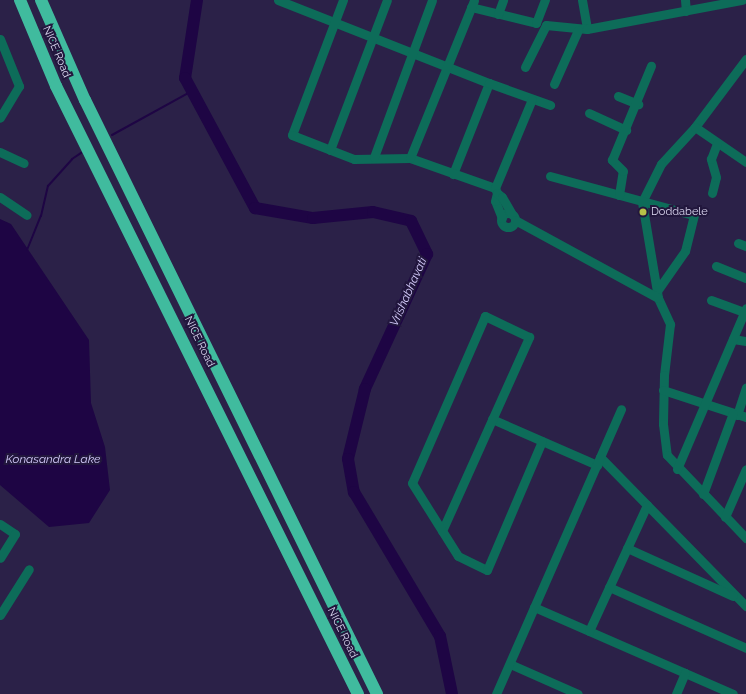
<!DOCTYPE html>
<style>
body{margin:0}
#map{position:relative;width:746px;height:694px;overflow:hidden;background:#2b2148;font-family:Raleway,sans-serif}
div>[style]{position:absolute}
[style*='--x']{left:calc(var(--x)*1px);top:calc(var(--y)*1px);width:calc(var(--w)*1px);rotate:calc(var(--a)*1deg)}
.water>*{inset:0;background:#1e0544}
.stream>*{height:2px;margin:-1px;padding:0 1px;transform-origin:1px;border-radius:1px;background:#1e0544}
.river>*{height:12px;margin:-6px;padding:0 6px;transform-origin:6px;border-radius:6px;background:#1e0544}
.minor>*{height:9px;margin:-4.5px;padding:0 4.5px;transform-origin:4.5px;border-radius:4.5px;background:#0d6c59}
.minor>.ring{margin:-4.5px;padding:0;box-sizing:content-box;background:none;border:9px solid #0d6c59;border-radius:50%}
.highway>*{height:12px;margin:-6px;padding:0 6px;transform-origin:6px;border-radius:6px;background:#40bb9e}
.dots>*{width:11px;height:11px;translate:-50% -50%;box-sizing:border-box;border:2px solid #22173d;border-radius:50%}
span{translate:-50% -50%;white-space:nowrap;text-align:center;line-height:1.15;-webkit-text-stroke:4px #22173d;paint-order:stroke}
.street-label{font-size:11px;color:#dad6ef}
.poi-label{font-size:11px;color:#dad6ef}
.left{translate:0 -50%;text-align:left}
.water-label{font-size:12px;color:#d3cafa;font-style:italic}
</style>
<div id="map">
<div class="water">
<div style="clip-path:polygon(0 219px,11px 224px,89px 340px,91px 403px,105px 447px,110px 490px,89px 523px,49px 527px,0 485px)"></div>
</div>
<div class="stream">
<div style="--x:112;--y:135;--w:91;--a:-28.8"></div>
<div style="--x:27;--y:250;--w:37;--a:-68"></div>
<div style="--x:41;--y:216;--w:31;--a:-77"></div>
<div style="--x:48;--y:186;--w:36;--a:-48"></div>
<div style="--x:72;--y:159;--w:11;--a:-34"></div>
</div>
<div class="river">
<div style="--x:197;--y:0;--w:79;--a:98.7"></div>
<div style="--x:185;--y:78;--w:148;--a:61.7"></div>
<div style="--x:255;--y:208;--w:59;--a:9.8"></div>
<div style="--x:313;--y:218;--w:60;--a:-5.7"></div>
<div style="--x:373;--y:212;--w:39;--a:13"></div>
<div style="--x:411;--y:221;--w:37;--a:64"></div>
<div style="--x:427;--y:254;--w:149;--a:114.7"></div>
<div style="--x:365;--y:389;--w:72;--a:103.7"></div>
<div style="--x:348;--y:459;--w:34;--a:80"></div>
<div style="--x:354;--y:492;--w:168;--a:59.2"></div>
<div style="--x:440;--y:636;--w:59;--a:78.3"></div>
</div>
<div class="minor">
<div style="--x:278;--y:0;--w:227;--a:21.5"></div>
<div style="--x:489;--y:83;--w:98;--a:111.6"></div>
<div style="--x:343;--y:0;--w:144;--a:110.7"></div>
<div style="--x:292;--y:135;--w:66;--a:21.2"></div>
<div style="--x:354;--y:159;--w:56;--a:-1"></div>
<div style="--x:410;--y:158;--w:90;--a:19.4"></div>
<div style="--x:495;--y:188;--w:5;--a:68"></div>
<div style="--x:582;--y:0;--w:29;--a:80"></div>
<div style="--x:685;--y:0;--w:11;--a:85"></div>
<div style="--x:471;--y:7;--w:67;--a:13.8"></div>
<div style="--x:536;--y:23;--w:25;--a:-69"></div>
<div style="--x:498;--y:14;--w:15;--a:-70"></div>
<div style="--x:0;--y:39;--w:51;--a:68"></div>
<div style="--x:19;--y:86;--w:37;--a:121"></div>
<div style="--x:746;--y:59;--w:85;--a:126.9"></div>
<div style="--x:695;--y:127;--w:50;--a:132.6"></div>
<div style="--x:661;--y:164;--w:42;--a:116.6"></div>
<div style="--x:642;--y:202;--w:97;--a:80.5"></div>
<div style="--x:658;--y:298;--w:29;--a:65"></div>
<div style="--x:670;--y:324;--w:51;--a:96.7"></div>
<div style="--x:664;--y:375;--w:49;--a:91.2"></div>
<div style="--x:663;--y:424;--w:31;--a:83"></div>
<div style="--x:667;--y:455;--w:115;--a:46.4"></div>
<div style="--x:525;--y:67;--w:47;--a:-63.4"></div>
<div style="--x:546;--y:25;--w:41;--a:5.6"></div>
<div style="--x:587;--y:29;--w:158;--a:-10.6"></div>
<div style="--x:489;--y:83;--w:65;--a:19.8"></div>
<div style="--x:554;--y:84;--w:59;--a:-66"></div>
<div style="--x:618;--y:96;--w:22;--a:22"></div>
<div style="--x:589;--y:113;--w:41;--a:24.7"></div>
<div style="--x:695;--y:127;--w:62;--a:34.5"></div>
<div style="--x:330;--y:150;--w:160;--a:-69.2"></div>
<div style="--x:0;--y:152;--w:26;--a:25"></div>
<div style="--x:374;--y:157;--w:167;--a:-69.7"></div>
<div style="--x:410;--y:158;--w:170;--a:-67.9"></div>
<div style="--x:550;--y:176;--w:149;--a:15.2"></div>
<div style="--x:694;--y:215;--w:37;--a:104"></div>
<div style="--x:685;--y:251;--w:49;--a:125"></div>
<div style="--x:495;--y:188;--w:96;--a:-67.4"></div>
<div style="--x:712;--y:193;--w:16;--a:-76"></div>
<div style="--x:716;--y:177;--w:19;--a:-106"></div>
<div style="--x:711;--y:159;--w:17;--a:-69"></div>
<div style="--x:619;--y:195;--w:24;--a:-81"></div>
<div style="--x:623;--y:171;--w:16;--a:-135"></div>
<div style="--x:612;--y:160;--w:102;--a:-67.5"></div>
<div style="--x:0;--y:197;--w:32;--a:34"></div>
<div class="ring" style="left:501px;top:213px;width:5px;height:5px"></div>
<div style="--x:502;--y:218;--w:18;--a:-112"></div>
<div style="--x:495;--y:201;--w:8;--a:-76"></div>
<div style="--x:497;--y:193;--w:6;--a:39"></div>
<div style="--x:502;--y:197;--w:20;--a:60"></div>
<div style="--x:515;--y:220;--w:163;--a:28.6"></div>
<div style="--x:738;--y:243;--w:9;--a:21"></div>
<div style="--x:716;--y:266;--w:32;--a:22"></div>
<div style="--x:711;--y:300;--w:35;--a:20"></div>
<div style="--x:733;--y:339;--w:13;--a:9"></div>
<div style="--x:663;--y:390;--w:87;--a:18"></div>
<div style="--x:737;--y:415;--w:29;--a:-72"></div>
<div style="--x:492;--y:419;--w:115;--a:23.7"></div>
<div style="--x:600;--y:457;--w:209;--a:45.6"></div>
<div style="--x:677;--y:469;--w:175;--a:-66.8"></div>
<div style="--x:703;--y:494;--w:86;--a:-69.7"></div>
<div style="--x:725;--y:517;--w:52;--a:-66.4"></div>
<div style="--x:0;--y:524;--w:18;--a:34"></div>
<div style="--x:15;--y:534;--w:28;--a:122"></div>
<div style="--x:442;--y:531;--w:213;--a:-65.8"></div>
<div style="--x:529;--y:337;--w:49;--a:-154.5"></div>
<div style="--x:485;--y:316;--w:182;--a:113.6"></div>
<div style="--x:412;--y:483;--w:86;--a:57.8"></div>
<div style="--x:458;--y:556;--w:32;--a:26"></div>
<div style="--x:487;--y:570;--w:140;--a:-66.9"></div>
<div style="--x:627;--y:548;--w:116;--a:24.4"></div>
<div style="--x:609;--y:587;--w:150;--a:24"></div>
<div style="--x:534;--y:607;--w:217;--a:23.6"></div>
<div style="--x:0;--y:615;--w:54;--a:-57.8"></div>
<div style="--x:589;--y:631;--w:139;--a:-65.3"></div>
<div style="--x:510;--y:664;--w:74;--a:23.8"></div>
<div style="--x:496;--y:694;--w:311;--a:-66.3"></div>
<div style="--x:676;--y:694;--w:23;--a:-67"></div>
</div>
<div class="highway">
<div style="--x:20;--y:0;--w:93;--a:67.3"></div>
<div style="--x:56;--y:86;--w:679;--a:63.59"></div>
<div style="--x:41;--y:0;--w:109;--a:66.3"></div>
<div style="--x:85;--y:100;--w:662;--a:63.82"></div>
</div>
<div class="dots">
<div style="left:643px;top:212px;background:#b7c148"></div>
</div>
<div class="street-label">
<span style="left:56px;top:52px;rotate:67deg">NICE Road</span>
<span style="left:199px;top:342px;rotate:64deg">NICE Road</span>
<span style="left:342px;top:633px;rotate:64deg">NICE Road</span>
</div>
<div class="poi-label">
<span class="left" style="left:651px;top:212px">Doddabele</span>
</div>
<div class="water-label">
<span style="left:409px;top:292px;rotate:-66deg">Vrishabhavati</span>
<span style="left:53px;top:460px">Konasandra Lake</span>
</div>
</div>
